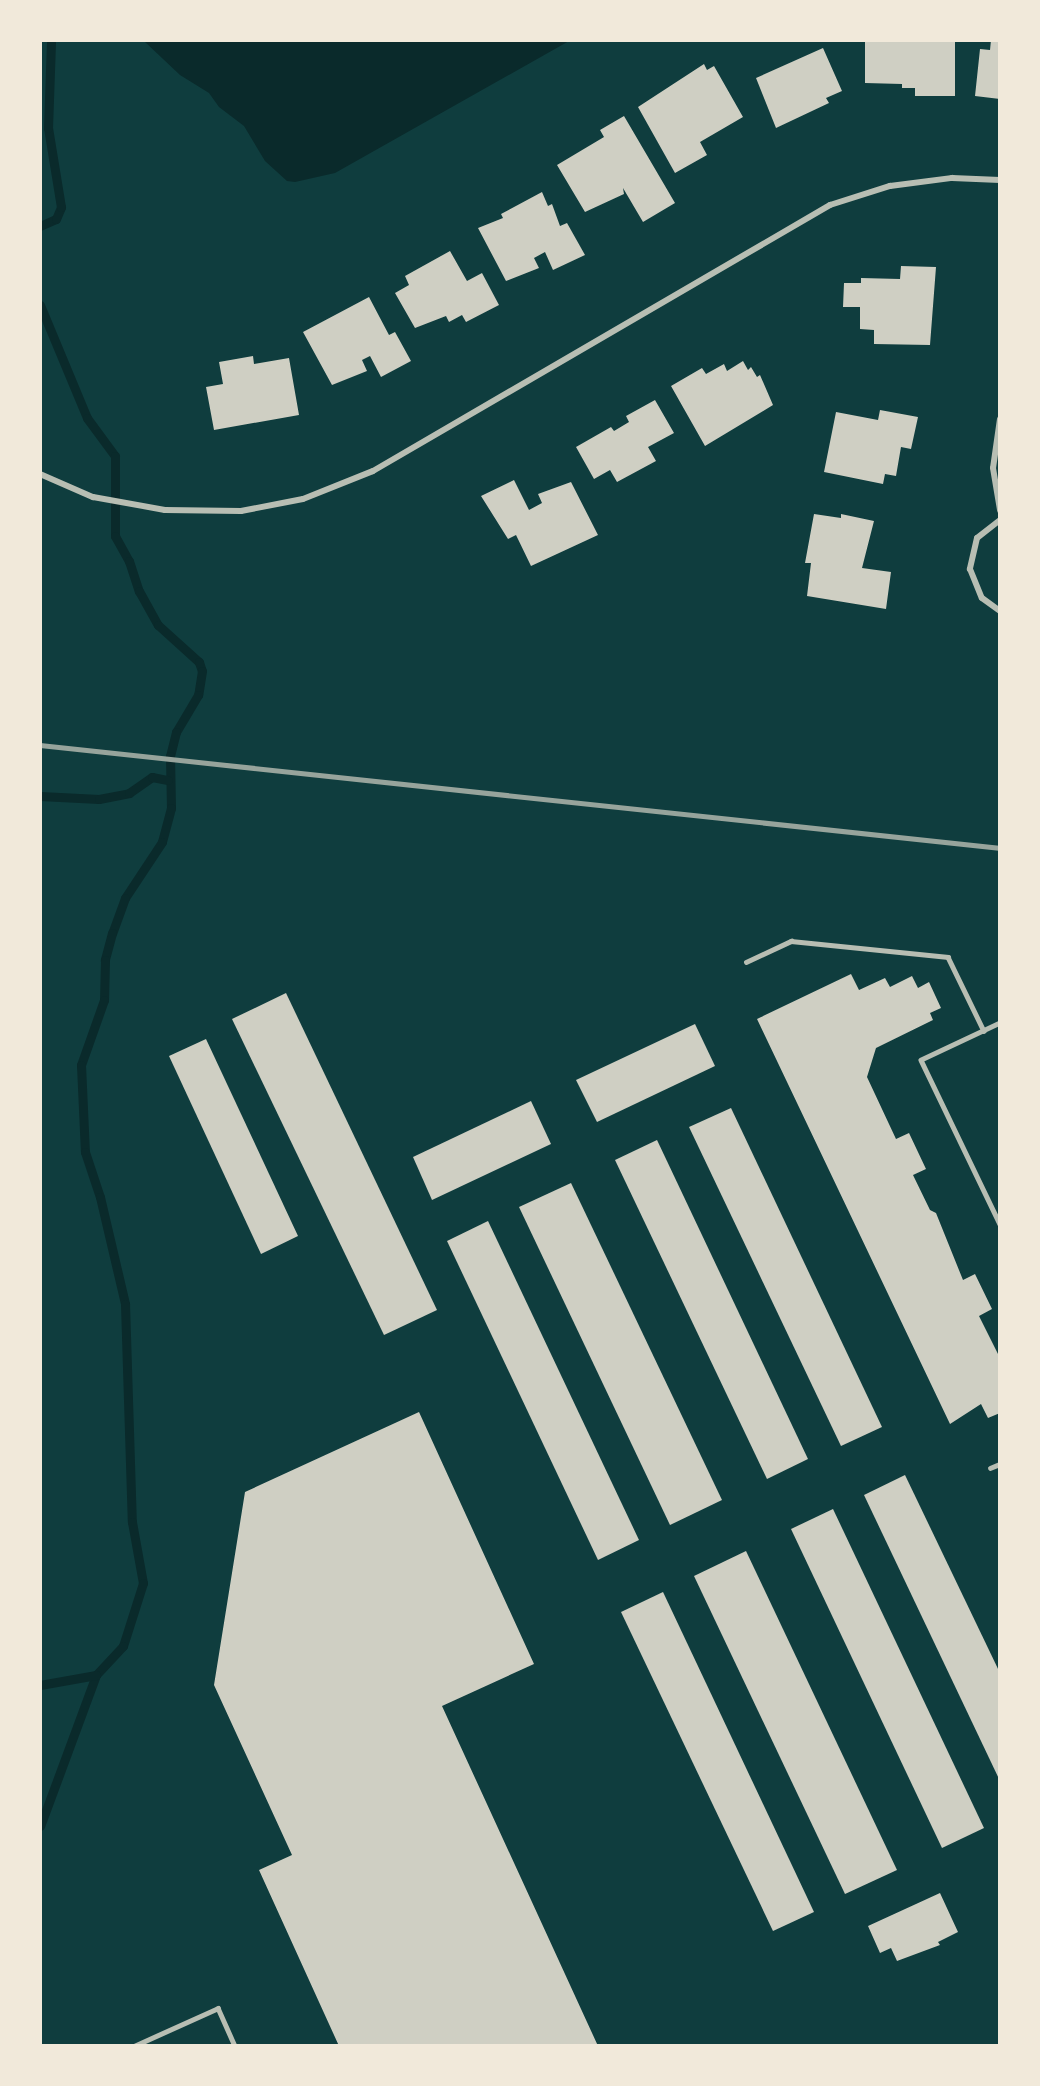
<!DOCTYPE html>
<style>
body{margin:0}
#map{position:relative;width:1040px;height:2086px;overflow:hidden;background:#0f3d3e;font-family:Lato,sans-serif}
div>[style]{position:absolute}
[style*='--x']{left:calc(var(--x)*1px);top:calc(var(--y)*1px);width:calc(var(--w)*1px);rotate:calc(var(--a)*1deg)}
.water>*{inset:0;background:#0a2a2b}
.stream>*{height:9px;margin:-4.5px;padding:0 4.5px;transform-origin:4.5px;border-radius:4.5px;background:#0a2a2b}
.building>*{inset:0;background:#cfcfc3}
.service>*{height:4.5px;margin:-2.25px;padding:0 2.25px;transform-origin:2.25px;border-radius:2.25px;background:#b8beb3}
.minor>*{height:6px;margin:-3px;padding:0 3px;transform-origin:3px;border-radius:3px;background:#b8beb3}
.rail>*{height:4.5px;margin:-2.25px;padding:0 2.25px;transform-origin:2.25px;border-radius:2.25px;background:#97a49c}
span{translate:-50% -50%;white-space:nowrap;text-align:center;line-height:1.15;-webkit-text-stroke:4.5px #f1e9da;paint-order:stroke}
.frame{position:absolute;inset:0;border:42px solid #f1e9da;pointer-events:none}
</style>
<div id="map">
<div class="water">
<div style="clip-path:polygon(144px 41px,569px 41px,335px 173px,295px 182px,287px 181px,265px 161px,244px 126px,219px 107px,209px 93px,180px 75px)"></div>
</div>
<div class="stream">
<div style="--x:40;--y:226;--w:17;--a:-24"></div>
<div style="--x:56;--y:219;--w:13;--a:-67"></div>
<div style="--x:61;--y:207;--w:80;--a:-99.3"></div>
<div style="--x:48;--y:128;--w:88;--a:-88"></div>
<div style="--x:40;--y:305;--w:122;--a:67.4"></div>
<div style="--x:87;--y:418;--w:47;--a:53.6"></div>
<div style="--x:115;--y:456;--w:80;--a:90"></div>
<div style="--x:115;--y:536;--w:29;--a:61"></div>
<div style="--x:129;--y:561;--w:32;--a:72"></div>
<div style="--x:139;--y:591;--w:39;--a:61"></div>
<div style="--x:158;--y:625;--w:55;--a:42.1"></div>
<div style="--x:199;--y:662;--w:9;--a:72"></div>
<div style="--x:202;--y:671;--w:24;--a:99"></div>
<div style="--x:198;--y:695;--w:43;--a:120.7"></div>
<div style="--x:176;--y:732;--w:25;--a:104"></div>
<div style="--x:170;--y:756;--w:52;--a:88.9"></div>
<div style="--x:171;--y:808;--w:35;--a:105"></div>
<div style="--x:162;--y:842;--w:67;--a:123.5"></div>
<div style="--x:125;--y:898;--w:37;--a:110"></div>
<div style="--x:112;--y:933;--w:28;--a:105"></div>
<div style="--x:105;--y:960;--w:40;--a:91.4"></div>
<div style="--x:104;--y:1000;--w:69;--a:109.5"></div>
<div style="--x:81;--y:1065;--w:87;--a:87.4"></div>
<div style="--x:85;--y:1152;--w:47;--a:71.6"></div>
<div style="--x:100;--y:1197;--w:110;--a:76.8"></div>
<div style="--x:125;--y:1304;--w:218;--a:88.2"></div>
<div style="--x:132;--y:1522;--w:62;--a:79.8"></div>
<div style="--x:143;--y:1583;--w:66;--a:107.6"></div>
<div style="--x:123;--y:1646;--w:40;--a:133"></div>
<div style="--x:96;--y:1675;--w:161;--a:110.3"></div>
<div style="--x:40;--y:796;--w:59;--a:2.9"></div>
<div style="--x:99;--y:799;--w:31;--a:-11"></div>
<div style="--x:129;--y:793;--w:28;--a:-35"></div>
<div style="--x:152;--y:777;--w:16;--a:11"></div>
<div style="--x:40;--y:1685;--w:57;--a:-10.1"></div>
</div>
<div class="building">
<div style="clip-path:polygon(865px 40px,955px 40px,955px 96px,915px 96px,915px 88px,902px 88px,902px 84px,865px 83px)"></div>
<div style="clip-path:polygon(991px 40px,1000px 40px,1000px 99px,975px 96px,980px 49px,990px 50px)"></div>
<div style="clip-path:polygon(823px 48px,842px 91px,826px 98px,829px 103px,776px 128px,756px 78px)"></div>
<div style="clip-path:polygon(704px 64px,707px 70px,714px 66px,743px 117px,700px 142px,707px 155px,675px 173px,638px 107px)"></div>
<div style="clip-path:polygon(624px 116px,675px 203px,643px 222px,623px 188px,624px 194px,585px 212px,557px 165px,604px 137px,600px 130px)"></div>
<div style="clip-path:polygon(542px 192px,548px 206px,552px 204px,560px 226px,567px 223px,585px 255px,553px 270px,545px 252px,534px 258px,539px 268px,506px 281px,478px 228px,503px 218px,501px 214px)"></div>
<div style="clip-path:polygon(450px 251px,467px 281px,482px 273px,499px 305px,466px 322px,462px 315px,449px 322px,446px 316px,415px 328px,395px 293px,409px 285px,405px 276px)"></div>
<div style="clip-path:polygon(901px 266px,936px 267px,930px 345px,874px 344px,874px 330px,860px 329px,860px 307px,843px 307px,844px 283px,861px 283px,861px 278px,900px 279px)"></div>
<div style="clip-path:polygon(369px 297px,389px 335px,395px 332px,411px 361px,381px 377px,370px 356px,362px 360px,367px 371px,332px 385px,303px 332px)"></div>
<div style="clip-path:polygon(253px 356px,254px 364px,289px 358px,299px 415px,214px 430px,206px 387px,223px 384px,219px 362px)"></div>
<div style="clip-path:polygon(743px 361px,748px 370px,751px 367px,757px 377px,760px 375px,773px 405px,705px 446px,671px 386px,702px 368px,706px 374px,724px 364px,727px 371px)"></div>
<div style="clip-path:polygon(655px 400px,674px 433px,648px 447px,656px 461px,617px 482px,610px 470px,594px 479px,576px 447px,611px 427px,614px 431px,629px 422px,626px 416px)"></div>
<div style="clip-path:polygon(880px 410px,918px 417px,911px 449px,901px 447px,896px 476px,885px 474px,883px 484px,824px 472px,836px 412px,878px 420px)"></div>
<div style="clip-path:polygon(514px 480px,529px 510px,542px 503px,538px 494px,571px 482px,598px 535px,531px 566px,516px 535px,508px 539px,481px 496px)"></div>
<div style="clip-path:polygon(814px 514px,841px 518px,841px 514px,874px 521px,862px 568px,891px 572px,886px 609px,807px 596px,811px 563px,805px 563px)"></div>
<div style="clip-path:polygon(851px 974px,859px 990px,885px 978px,890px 987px,912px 976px,918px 988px,929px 982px,941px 1008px,930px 1013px,933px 1020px,876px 1048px,867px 1077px,896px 1139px,909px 1133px,926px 1169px,913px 1175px,930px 1210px,936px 1213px,963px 1280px,975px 1274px,992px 1309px,979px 1316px,1000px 1358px,1000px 1413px,988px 1418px,981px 1404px,950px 1424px,757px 1019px)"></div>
<div style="clip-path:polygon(286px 993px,437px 1310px,384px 1335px,232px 1019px)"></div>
<div style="clip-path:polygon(695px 1024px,715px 1066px,597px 1122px,576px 1080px)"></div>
<div style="clip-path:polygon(206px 1039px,298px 1236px,261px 1254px,169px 1056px)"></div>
<div style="clip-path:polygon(531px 1101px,551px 1144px,432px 1200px,413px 1157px)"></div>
<div style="clip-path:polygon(731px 1108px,882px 1427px,841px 1446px,689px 1127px)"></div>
<div style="clip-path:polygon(657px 1140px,808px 1459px,767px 1479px,615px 1160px)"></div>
<div style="clip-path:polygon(571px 1183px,722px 1500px,670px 1525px,519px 1207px)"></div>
<div style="clip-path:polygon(488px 1221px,639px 1540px,598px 1560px,447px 1241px)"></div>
<div style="clip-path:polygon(419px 1412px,534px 1664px,442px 1706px,598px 2046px,339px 2046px,259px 1870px,292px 1855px,214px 1685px,245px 1492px)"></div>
<div style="clip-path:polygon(905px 1475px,1000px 1673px,1000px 1781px,864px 1495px)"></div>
<div style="clip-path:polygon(833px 1509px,984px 1828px,942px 1848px,791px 1529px)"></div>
<div style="clip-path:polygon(746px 1551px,897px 1870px,845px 1894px,694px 1576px)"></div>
<div style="clip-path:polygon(663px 1592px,814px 1912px,773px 1931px,621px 1612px)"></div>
<div style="clip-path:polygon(940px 1893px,958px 1932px,938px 1942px,940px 1945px,897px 1961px,891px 1948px,880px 1953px,868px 1926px)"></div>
</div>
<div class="service">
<div style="--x:746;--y:962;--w:50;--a:-25"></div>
<div style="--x:791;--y:941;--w:158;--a:5.8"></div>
<div style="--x:948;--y:957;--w:82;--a:64.1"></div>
<div style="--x:1000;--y:1023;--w:87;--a:154.9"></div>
<div style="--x:921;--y:1060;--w:182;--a:64.3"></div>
<div style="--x:990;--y:1468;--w:11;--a:-22"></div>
<div style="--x:134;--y:2046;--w:92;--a:-24.3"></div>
<div style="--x:218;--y:2008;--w:42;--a:65.9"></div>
</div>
<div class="minor">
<div style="--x:1000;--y:419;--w:49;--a:98.1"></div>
<div style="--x:993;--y:468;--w:43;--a:80.5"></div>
<div style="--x:40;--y:474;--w:58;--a:23.5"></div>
<div style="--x:93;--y:497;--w:73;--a:10.2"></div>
<div style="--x:165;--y:510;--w:76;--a:0.8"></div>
<div style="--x:241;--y:511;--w:63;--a:-11"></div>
<div style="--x:303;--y:499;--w:75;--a:-21.8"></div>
<div style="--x:373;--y:471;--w:529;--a:-30.2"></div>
<div style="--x:830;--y:205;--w:63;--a:-17.6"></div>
<div style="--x:890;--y:186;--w:63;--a:-7.4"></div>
<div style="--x:952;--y:178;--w:48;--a:2.4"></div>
<div style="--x:1000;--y:520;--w:29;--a:142"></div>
<div style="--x:977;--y:538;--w:32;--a:103"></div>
<div style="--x:970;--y:569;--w:31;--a:68"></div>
<div style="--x:982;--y:598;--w:22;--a:36"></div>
</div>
<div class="rail">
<div style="--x:40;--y:745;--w:966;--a:6.12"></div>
</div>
<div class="frame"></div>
</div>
